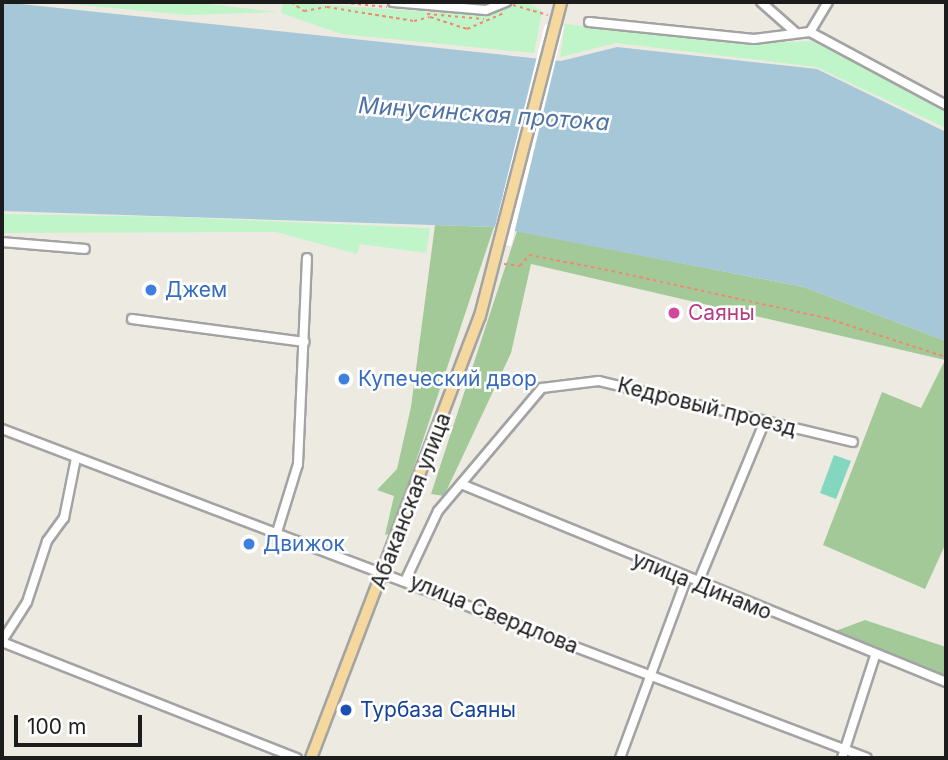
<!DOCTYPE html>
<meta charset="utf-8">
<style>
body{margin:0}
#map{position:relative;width:948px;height:760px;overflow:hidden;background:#edeae2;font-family:Inter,sans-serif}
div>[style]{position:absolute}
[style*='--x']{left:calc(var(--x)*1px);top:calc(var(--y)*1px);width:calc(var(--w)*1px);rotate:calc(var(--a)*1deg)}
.forest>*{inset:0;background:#a3c999}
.park>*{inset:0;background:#c0f5c9}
.pitch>*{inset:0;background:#84d7bf}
.water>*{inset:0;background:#a5c7d8}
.pier>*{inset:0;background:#fff}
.path>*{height:2px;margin-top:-1px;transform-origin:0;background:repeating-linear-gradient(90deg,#f0896f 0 3.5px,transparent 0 7px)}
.roads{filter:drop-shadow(2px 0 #a3a3a3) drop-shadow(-2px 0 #a3a3a3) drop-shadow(0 2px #a3a3a3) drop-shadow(0 -2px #a3a3a3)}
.minor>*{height:8px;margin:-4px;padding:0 4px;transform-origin:4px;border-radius:4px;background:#fff}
.major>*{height:10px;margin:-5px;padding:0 5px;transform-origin:5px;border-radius:5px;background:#f5d89e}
.dots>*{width:19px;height:19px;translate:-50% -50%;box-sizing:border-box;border:4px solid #fff;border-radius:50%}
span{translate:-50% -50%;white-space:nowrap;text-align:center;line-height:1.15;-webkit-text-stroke:5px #fff;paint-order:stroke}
.shop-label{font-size:21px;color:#366cbe}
.left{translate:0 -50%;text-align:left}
.hotel-label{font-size:21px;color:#b23c85}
.street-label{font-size:21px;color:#1c1c1c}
.transit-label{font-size:21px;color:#164399}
.water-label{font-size:23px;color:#4f72a4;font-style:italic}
.frame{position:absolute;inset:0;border:4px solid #1c1c1c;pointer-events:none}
.scale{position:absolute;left:14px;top:715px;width:128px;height:32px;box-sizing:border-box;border:4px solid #1c1c1c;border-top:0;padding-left:9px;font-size:21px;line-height:24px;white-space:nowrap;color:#1c1c1c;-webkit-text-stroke:5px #fff;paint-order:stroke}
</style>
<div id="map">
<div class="forest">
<div style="clip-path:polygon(435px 225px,494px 227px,392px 533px,385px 535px,394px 496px,377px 490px,397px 469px,411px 407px)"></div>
<div style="clip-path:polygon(517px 231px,804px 287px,946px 341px,946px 543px,925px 589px,823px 545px,882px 392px,921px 408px,945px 360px,531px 264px,511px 353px,444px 496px,431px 494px)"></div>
<div style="clip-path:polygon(865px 620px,946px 647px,946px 677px,830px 633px)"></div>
</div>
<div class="park">
<div style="clip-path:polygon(49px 2px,191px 2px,278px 12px,187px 15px)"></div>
<div style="clip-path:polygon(283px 2px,480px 15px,527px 2px,542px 11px,534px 53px,341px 34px,281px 13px)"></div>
<div style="clip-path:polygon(565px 24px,742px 44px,811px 41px,946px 107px,946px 128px,816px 67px,616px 43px,560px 57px)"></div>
<div style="clip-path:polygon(2px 214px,174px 217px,430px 228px,426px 253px,360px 244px,357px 254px,276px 232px,2px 233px)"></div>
</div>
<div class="pitch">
<div style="clip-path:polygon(834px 455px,851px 461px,836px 499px,820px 493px)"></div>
</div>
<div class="water">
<div style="clip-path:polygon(2px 2px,561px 61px,617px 47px,817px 69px,946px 132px,946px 341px,804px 287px,494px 227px,2px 211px)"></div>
</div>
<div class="pier">
<div style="clip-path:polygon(545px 24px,564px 26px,511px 246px,491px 243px)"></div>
</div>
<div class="path">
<div style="--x:291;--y:2;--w:16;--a:35"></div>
<div style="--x:304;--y:11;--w:23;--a:-10"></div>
<div style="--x:327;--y:7;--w:88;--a:9.1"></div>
<div style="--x:414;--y:21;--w:16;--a:-14"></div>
<div style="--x:430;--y:17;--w:39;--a:18"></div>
<div style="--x:467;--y:29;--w:40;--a:-23.4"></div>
<div style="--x:337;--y:2;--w:50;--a:5.7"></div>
<div style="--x:513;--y:5;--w:36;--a:16"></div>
<div style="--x:427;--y:14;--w:57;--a:5"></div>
<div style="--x:504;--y:264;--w:16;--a:7"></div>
<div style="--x:520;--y:266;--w:14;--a:-51"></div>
<div style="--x:529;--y:255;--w:85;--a:10.9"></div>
<div style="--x:612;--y:271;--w:219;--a:12.4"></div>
<div style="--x:826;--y:318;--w:126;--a:18"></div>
</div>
<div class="roads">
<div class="minor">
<div style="--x:393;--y:2;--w:93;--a:4.9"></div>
<div style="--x:486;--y:10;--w:22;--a:-22"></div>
<div style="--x:761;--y:2;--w:45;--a:41.4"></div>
<div style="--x:589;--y:22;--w:166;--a:5.9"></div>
<div style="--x:754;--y:39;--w:56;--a:-7.1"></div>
<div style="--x:810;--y:32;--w:154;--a:28.2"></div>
<div style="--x:810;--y:32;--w:35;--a:-59"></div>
<div style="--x:2;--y:242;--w:83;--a:4.8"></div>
<div style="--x:132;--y:319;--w:174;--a:7.6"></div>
<div style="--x:2;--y:429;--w:925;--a:20.82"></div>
<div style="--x:461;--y:484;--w:524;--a:22.21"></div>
<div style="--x:277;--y:532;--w:71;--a:-72.8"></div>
<div style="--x:298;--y:464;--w:206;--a:-87.5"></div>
<div style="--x:406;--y:579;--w:75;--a:-64.8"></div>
<div style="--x:438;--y:511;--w:161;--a:-49.8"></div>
<div style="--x:542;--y:388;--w:57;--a:-7"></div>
<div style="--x:599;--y:381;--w:261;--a:13.5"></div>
<div style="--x:697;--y:585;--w:175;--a:-67.5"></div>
<div style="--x:2;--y:641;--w:46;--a:-57.3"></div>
<div style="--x:27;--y:602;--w:64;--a:-71.8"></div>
<div style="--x:47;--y:541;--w:29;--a:-54"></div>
<div style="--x:64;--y:518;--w:61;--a:-78.7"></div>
<div style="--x:2;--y:642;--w:317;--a:21.5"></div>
<div style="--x:620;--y:758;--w:190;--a:-69.7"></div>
<div style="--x:842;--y:758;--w:107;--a:-72.1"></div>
</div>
<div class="major">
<div style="--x:311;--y:758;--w:473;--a:-69.1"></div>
<div style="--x:480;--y:316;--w:324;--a:-75.5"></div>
</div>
</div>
<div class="dots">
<div style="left:151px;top:290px;background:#3f7fe0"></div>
<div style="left:674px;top:313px;background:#d1479c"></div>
<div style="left:344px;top:379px;background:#3f7fe0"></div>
<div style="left:249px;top:544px;background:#3f7fe0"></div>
<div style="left:346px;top:710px;background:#1a4fb4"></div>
</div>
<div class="shop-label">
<span class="left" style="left:165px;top:290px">Джем</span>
<span class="left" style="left:358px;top:379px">Купеческий двор</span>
<span class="left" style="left:263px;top:544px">Движок</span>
</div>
<div class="hotel-label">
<span class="left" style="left:688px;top:313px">Саяны</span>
</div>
<div class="street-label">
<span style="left:707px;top:407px;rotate:14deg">Кедровый проезд</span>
<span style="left:411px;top:501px;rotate:-69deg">Абаканская улица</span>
<span style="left:702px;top:586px;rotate:22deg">улица Динамо</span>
<span style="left:494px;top:614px;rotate:22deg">улица Свердлова</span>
</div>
<div class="transit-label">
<span class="left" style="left:360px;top:710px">Турбаза Саяны</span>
</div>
<div class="water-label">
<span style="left:484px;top:114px;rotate:4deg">Минусинская протока</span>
</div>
<div class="frame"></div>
<div class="scale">100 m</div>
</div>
